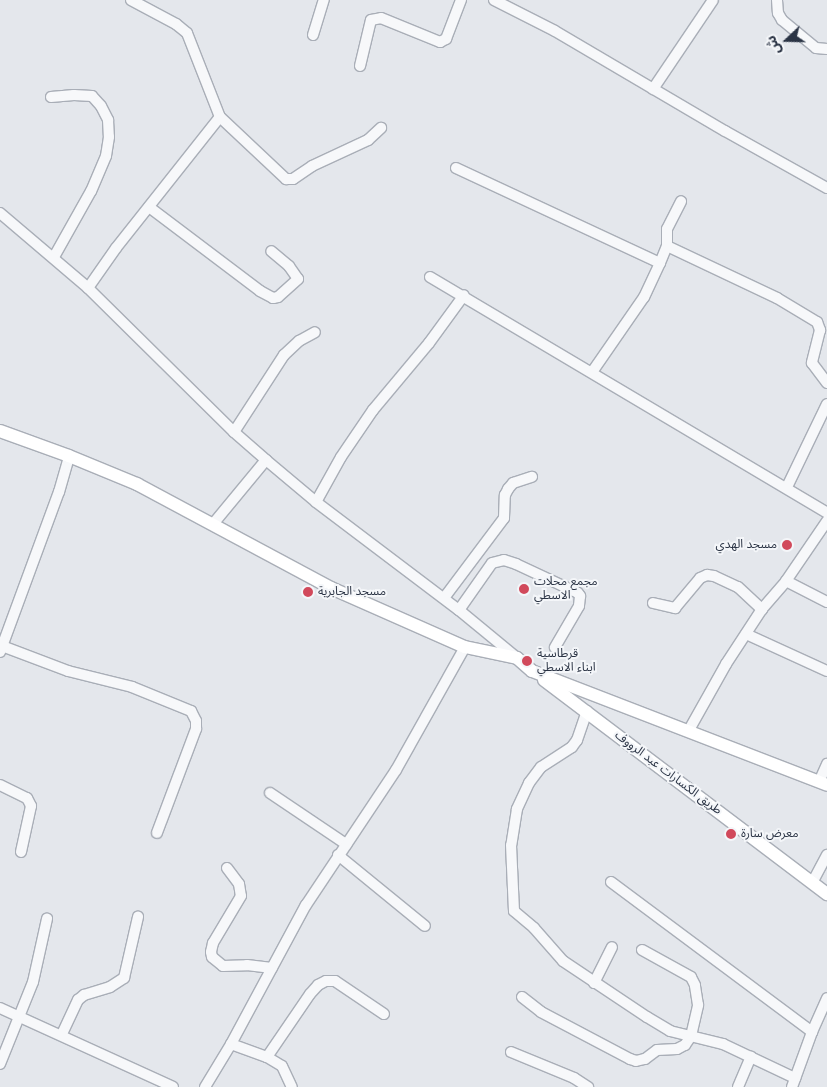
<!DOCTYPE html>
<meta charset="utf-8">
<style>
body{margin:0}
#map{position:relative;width:827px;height:1087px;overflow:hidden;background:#e4e7ec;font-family:Arial,"Noto Sans Arabic",sans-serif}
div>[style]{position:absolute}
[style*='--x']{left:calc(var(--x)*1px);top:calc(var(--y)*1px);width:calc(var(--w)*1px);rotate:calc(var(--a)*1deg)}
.roads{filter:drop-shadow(1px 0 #a9aeb7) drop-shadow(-1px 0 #a9aeb7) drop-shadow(0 1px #a9aeb7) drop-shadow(0 -1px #a9aeb7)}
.minor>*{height:10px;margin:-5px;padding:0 5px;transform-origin:5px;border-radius:5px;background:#f7f8fa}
.major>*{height:12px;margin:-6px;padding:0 6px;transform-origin:6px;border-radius:6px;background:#fff}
.dots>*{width:14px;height:14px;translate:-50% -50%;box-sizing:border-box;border:2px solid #f4f6f9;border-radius:50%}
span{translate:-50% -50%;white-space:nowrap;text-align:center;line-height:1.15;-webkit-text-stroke:4px #f4f6f9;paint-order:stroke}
.poi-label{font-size:12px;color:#2b3445}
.right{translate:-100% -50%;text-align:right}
.left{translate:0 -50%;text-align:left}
.street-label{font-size:12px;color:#2b3445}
.north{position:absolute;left:762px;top:15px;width:50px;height:50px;-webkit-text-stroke:4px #f4f6f9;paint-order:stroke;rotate:249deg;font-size:14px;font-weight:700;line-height:20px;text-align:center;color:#2b3445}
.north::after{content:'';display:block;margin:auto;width:18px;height:22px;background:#2b3445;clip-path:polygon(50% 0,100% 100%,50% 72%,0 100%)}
</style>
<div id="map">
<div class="roads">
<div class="minor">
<div style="--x:131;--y:0;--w:51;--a:28.1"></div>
<div style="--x:176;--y:24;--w:14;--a:39"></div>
<div style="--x:187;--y:33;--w:90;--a:68.6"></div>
<div style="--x:220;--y:117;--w:91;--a:43.2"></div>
<div style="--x:286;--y:179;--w:7;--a:0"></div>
<div style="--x:293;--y:179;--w:23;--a:-34"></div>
<div style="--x:312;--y:166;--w:62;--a:-24.9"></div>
<div style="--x:368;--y:140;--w:18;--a:-43"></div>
<div style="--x:494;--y:0;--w:68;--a:26.9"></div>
<div style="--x:555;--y:31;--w:197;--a:30.5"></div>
<div style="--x:725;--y:131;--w:117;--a:29.2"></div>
<div style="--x:777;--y:0;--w:13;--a:86"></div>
<div style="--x:778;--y:13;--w:8;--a:60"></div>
<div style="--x:782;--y:20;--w:44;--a:39.5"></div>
<div style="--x:816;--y:48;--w:11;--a:5"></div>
<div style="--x:313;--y:35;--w:37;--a:-73"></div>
<div style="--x:360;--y:66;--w:47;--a:-76.6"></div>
<div style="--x:371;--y:20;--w:10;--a:-11"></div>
<div style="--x:381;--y:18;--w:64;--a:22.1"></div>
<div style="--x:440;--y:42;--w:7;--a:-27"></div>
<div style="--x:446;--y:39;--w:42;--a:-69"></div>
<div style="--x:653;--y:89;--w:107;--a:-56"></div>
<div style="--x:51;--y:97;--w:23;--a:-5"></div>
<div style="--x:74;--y:95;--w:18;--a:3"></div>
<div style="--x:92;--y:96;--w:13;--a:48"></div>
<div style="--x:101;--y:106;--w:16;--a:63"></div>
<div style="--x:108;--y:120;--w:17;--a:87"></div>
<div style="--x:109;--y:137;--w:19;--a:99"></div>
<div style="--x:106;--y:156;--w:38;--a:113"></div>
<div style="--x:91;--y:191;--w:76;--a:119.3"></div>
<div style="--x:456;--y:168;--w:225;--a:25"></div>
<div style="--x:660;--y:263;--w:38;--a:115"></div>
<div style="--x:644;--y:297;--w:91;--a:124.7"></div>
<div style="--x:149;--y:207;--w:139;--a:37.1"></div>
<div style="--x:260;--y:291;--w:15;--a:28"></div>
<div style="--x:273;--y:298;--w:5;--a:-11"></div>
<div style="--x:278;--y:297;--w:27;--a:-42"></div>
<div style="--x:298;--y:279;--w:16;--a:-125"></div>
<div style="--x:289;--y:266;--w:23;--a:-140"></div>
<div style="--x:0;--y:213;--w:116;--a:40.4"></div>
<div style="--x:88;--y:288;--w:205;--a:44.6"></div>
<div style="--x:234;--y:432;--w:43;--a:41.2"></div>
<div style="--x:266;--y:460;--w:65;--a:40"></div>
<div style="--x:316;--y:502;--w:179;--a:37.1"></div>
<div style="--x:459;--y:610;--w:74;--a:39.5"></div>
<div style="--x:667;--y:246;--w:122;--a:25.3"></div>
<div style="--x:777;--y:298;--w:47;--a:31"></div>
<div style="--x:817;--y:322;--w:9;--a:69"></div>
<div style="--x:820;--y:330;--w:34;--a:104"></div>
<div style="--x:812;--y:363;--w:25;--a:53"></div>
<div style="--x:660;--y:263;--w:18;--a:-68"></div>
<div style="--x:667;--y:246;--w:17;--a:-90"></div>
<div style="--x:667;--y:229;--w:31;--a:-63"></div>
<div style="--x:430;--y:277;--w:462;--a:30.7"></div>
<div style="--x:88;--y:288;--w:49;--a:-55"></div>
<div style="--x:116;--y:248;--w:167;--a:-51.6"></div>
<div style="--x:234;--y:432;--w:92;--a:-57"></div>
<div style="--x:284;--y:355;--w:21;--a:-43"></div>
<div style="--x:299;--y:341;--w:18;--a:-29"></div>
<div style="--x:787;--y:487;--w:92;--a:-64.3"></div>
<div style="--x:316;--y:502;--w:51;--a:-60.9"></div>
<div style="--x:341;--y:457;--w:57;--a:-55.8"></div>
<div style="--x:373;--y:410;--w:87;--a:-50.1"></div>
<div style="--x:429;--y:343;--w:59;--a:-53.9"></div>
<div style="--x:213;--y:524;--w:83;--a:-50.4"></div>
<div style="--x:786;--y:581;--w:46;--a:27.1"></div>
<div style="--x:444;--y:598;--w:100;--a:-53.1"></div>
<div style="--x:504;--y:518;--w:23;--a:-88"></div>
<div style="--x:505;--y:495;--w:7;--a:-63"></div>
<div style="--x:508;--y:489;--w:8;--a:-50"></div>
<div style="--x:513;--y:483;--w:20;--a:-18"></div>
<div style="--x:653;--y:603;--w:23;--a:13"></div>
<div style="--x:675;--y:608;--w:39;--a:-50"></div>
<div style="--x:700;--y:578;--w:8;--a:-23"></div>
<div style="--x:707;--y:575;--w:7;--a:8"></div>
<div style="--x:714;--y:576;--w:26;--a:25"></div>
<div style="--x:738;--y:587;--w:33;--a:43"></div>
<div style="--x:459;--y:610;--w:57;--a:-54.9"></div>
<div style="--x:492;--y:563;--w:12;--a:-14"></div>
<div style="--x:504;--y:560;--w:13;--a:18"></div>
<div style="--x:516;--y:564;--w:68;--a:25.1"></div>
<div style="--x:578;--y:593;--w:4;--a:56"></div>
<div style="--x:580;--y:596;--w:10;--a:96"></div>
<div style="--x:579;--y:606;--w:48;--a:120.3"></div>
<div style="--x:746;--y:634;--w:89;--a:24.6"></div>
<div style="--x:2;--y:646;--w:71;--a:20.7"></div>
<div style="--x:68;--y:671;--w:66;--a:14"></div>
<div style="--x:132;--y:687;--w:64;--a:22.1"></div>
<div style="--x:191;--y:711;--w:11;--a:63"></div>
<div style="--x:196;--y:721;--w:8;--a:90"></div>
<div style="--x:196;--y:729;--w:111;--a:110.6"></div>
<div style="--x:0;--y:652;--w:171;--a:-69.8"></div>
<div style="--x:59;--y:492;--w:37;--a:-74"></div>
<div style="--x:587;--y:711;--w:31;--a:109"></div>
<div style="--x:577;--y:740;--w:9;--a:126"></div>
<div style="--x:572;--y:747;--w:37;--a:147"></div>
<div style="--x:541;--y:767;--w:20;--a:127"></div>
<div style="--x:529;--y:783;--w:29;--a:115"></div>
<div style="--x:517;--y:809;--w:36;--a:99"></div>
<div style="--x:511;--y:845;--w:66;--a:87.4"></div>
<div style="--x:514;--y:911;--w:26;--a:40"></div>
<div style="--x:534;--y:928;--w:44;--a:48.7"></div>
<div style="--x:563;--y:961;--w:101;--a:33.7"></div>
<div style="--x:647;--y:1017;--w:27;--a:31"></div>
<div style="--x:670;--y:1031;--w:55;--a:13.8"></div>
<div style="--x:723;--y:1044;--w:80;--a:25.3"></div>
<div style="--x:689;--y:730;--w:76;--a:-60.7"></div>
<div style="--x:726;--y:664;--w:66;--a:-56.8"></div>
<div style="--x:762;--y:609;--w:37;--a:-49"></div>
<div style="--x:786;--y:581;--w:73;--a:-55.7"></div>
<div style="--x:819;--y:782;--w:20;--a:-66"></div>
<div style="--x:0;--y:785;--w:30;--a:26"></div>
<div style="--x:27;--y:798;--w:9;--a:63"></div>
<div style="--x:31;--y:806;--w:47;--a:102.3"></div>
<div style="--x:270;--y:793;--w:92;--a:33.9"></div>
<div style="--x:338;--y:855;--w:112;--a:39.2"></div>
<div style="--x:227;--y:868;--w:20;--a:53"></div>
<div style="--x:239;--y:884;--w:12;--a:81"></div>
<div style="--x:241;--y:896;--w:55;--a:120.8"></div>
<div style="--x:213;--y:943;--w:9;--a:103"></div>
<div style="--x:211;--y:952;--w:5;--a:79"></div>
<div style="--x:212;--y:957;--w:14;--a:39"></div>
<div style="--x:223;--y:966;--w:24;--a:-2"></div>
<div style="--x:247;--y:965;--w:25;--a:7"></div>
<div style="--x:611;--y:882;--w:251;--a:36.7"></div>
<div style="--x:812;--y:883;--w:32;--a:-62"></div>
<div style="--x:594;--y:983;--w:40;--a:-63.4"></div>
<div style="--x:522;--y:997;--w:24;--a:38"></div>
<div style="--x:541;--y:1012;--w:101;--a:27.8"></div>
<div style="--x:630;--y:1059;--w:6;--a:18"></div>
<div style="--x:636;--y:1061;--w:9;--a:-13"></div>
<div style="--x:645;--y:1059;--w:15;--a:-37"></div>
<div style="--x:657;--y:1050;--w:20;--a:-3"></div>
<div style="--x:677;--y:1049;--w:9;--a:-27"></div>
<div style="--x:685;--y:1045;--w:11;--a:-56"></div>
<div style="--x:691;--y:1036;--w:32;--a:-77"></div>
<div style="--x:698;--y:1005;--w:20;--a:-99"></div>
<div style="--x:695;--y:985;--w:9;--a:-117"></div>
<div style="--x:691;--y:977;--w:56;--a:-151.1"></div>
<div style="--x:0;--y:1008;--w:190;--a:24.5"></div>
<div style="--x:62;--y:1034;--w:38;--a:-65"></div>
<div style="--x:78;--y:1000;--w:8;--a:-40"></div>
<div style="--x:84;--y:995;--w:27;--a:-17"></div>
<div style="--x:110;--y:987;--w:17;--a:-33"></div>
<div style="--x:124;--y:978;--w:63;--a:-77.1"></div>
<div style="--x:231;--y:1044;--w:38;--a:20"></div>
<div style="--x:267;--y:1057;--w:76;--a:-55.7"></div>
<div style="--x:310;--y:994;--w:12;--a:-48"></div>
<div style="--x:318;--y:985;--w:9;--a:-27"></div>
<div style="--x:326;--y:981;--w:9;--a:0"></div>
<div style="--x:335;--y:981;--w:59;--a:34"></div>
<div style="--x:511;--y:1052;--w:68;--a:22.4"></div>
<div style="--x:574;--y:1078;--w:17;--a:33"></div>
<div style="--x:267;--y:1057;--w:17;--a:31"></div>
<div style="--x:282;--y:1066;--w:23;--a:65"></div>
<div style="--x:0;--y:1064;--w:88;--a:-68.1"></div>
<div style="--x:33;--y:982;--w:65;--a:-77.5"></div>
<div style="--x:205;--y:1087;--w:50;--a:-58.8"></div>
<div style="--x:231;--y:1044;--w:158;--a:-61.7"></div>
<div style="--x:306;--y:905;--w:162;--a:-56.3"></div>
<div style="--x:396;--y:770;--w:141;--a:-60.7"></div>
<div style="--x:738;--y:1087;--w:33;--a:-67"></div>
<div style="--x:792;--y:1087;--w:59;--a:-70"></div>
<div style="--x:812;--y:1032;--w:37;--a:-66"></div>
</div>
<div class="major">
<div style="--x:0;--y:431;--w:73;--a:19.9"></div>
<div style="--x:69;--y:456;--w:74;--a:22.4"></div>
<div style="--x:137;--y:484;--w:220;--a:28.2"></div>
<div style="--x:331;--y:588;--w:146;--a:23.8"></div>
<div style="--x:465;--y:647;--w:53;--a:11.9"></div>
<div style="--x:517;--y:658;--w:20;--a:41"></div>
<div style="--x:532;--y:671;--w:316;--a:21.1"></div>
<div style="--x:544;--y:680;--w:355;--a:37.1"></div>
</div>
</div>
<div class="dots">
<div style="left:787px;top:545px;background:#d1495b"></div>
<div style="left:524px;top:589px;background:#d1495b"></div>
<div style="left:308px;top:592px;background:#d1495b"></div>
<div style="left:527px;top:661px;background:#d1495b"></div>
<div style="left:731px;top:834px;background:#d1495b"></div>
</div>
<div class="poi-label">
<span class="right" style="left:777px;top:545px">مسجد الهدي</span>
<span class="left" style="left:534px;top:589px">مجمع محلات<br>الاسطي</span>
<span class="left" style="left:318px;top:592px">مسجد الجابرية</span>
<span class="left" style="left:537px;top:661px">قرطاسية<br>ابناء الاسطي</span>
<span class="left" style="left:741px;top:834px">معرض سارة</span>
</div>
<div class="street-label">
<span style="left:668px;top:773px;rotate:37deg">طريق الكسارات عبد الرووف</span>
</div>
<div class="north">ش</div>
</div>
